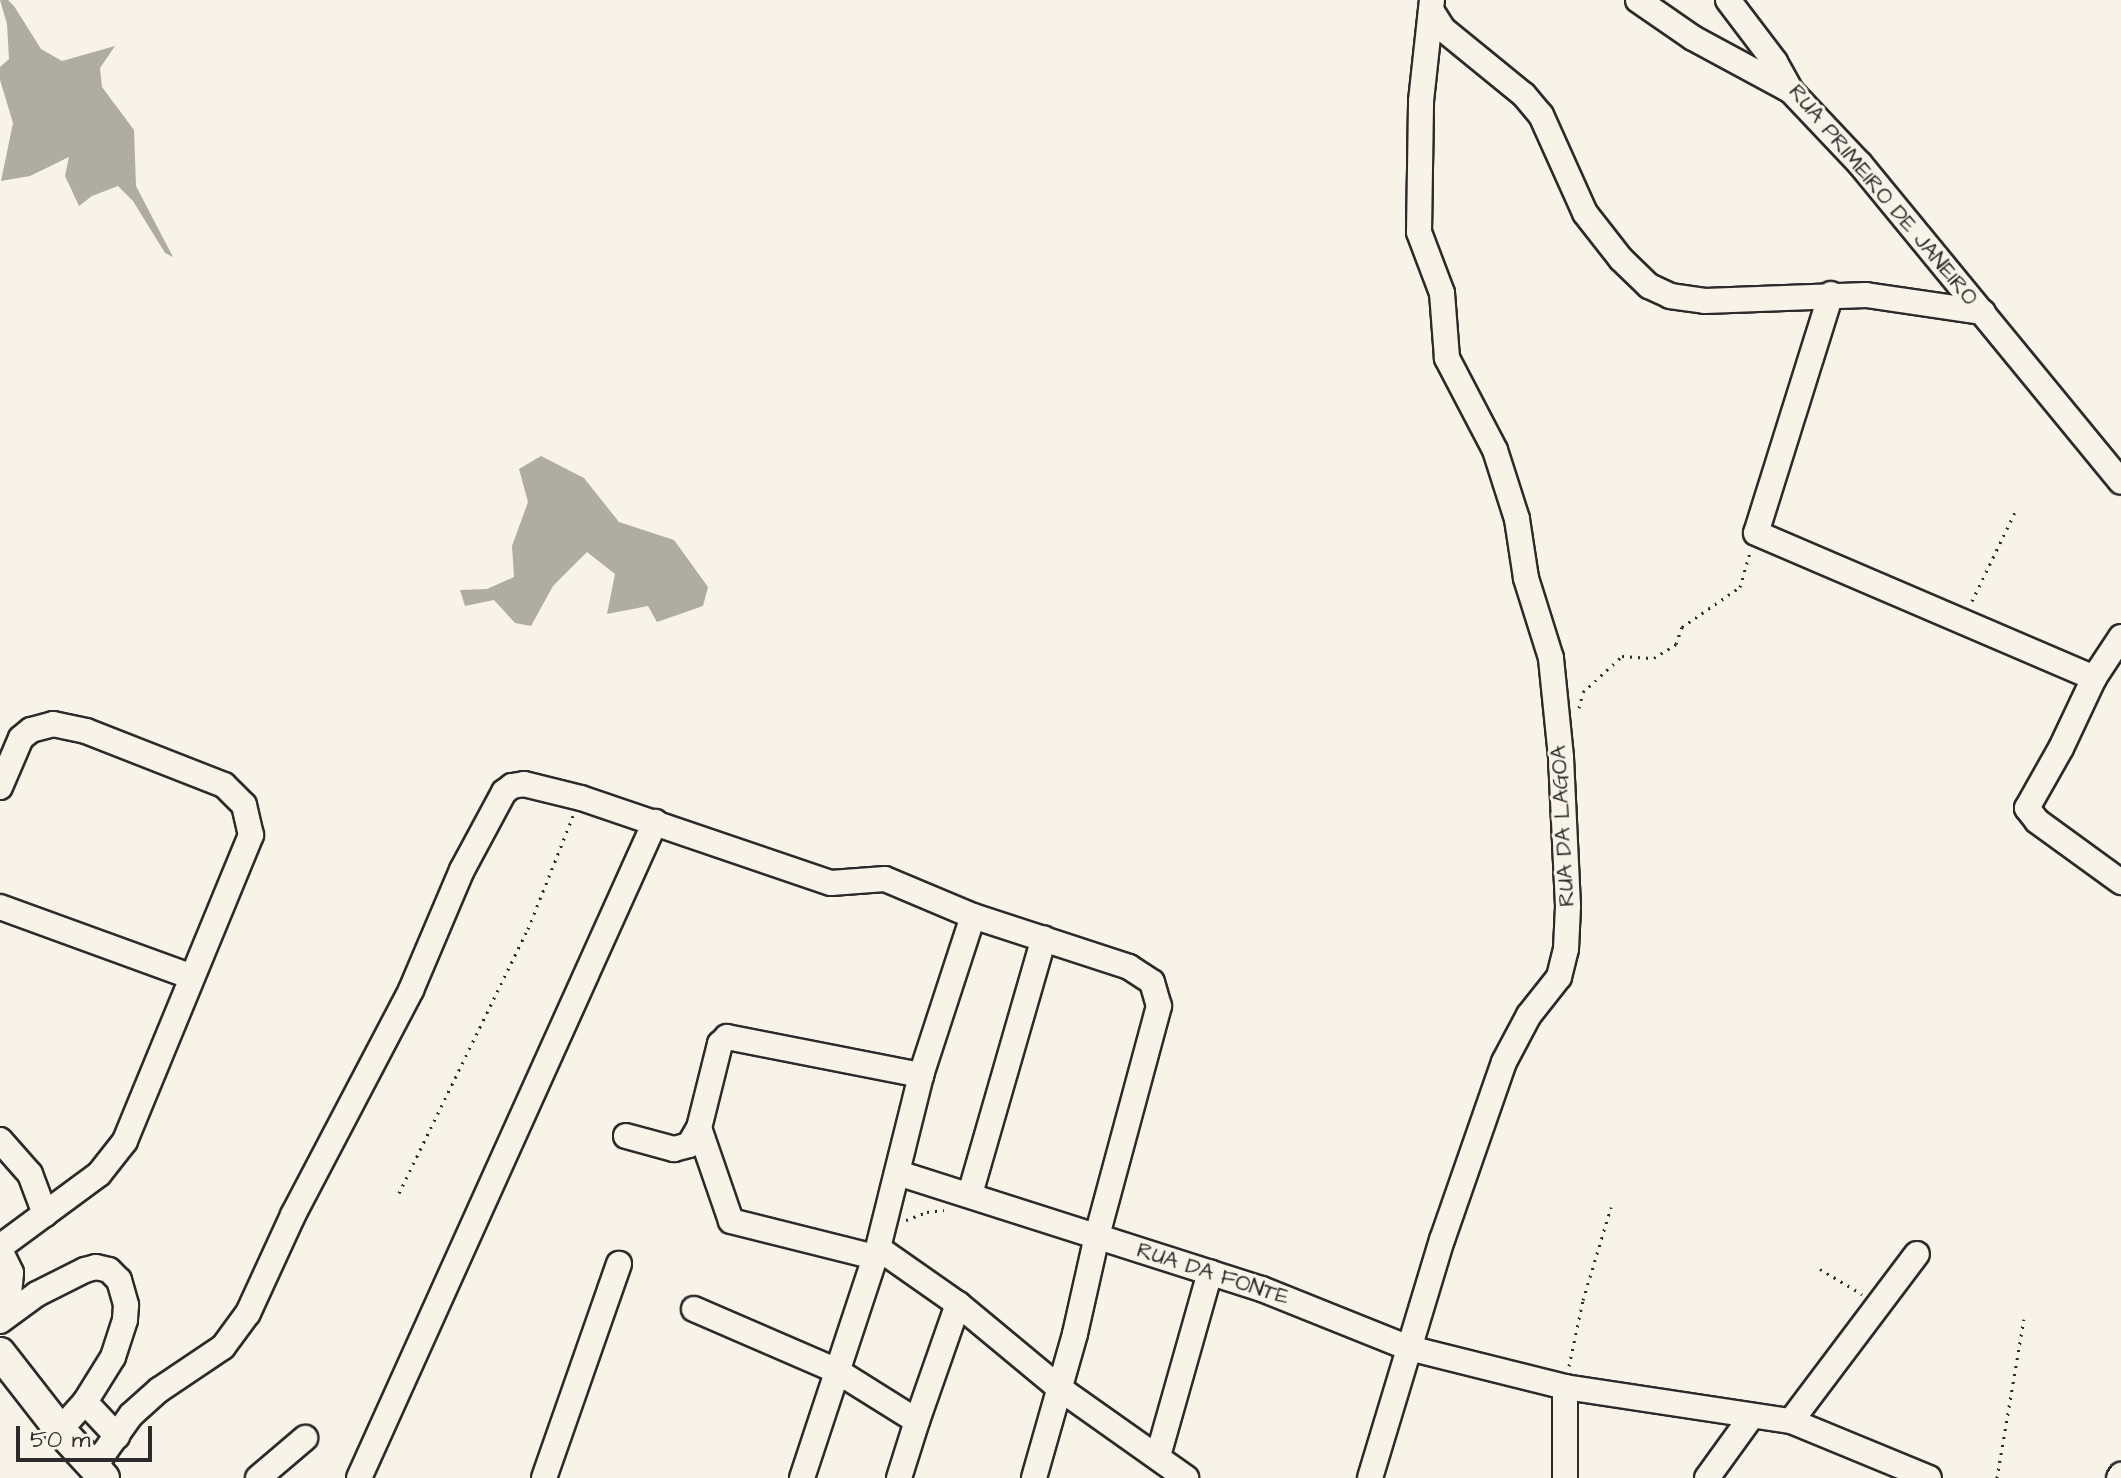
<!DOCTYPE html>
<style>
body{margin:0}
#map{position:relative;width:2121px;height:1478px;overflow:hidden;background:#f7f3e8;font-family:"Architects Daughter",sans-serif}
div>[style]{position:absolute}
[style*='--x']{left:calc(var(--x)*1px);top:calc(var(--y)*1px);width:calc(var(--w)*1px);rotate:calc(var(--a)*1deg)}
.water>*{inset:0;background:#afaca4}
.path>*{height:3px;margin-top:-1.5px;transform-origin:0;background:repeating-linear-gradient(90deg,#2b2b2b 0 2px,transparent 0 8px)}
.roads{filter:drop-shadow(2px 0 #2b2b2b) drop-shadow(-2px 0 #2b2b2b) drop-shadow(0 2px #2b2b2b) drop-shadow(0 -2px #2b2b2b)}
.minor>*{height:24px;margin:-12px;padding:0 12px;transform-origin:12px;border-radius:12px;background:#f7f3e8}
.major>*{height:30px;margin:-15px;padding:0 15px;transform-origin:15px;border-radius:15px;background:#f7f3e8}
span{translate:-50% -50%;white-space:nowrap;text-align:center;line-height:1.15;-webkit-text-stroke:6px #f7f3e8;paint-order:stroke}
.street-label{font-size:22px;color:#2b2b2b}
.scale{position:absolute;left:16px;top:1426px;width:136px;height:36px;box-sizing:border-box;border:4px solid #2b2b2b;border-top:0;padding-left:10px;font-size:24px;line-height:28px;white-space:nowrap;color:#2b2b2b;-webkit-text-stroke:6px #f7f3e8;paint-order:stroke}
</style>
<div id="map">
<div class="water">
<div style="clip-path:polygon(0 0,8px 0,14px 6px,41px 49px,62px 61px,115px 46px,100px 68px,102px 87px,134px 130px,136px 186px,173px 257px,165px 253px,133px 201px,118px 186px,92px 196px,79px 206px,65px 176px,69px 157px,30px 176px,1px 181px,13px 123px,0 80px,0 67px,9px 59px,7px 24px)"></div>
<div style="clip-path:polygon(541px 456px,584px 478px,619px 522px,674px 540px,708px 587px,703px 606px,657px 622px,648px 606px,607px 614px,615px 574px,587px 552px,553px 586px,531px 626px,515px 623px,494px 600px,465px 606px,460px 590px,487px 589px,514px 577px,512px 546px,528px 502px,519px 469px)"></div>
</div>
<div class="path">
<div style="--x:1972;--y:601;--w:99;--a:-64.2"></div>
<div style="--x:1579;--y:708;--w:16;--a:-76"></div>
<div style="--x:1583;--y:692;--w:53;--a:-42.7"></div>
<div style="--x:1622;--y:656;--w:32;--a:4"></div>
<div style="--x:1654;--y:658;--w:26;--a:-32"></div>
<div style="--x:1676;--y:644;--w:18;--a:-71"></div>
<div style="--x:1682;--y:627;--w:70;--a:-34.6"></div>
<div style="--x:1740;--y:587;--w:36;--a:-74"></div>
<div style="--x:399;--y:1193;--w:294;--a:-64"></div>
<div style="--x:528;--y:929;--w:122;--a:-68.3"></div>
<div style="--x:906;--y:1220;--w:22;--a:-21"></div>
<div style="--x:927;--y:1212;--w:17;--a:-7"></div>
<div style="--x:1820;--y:1269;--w:49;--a:30.8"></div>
<div style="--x:1569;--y:1366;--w:67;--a:-78"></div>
<div style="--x:1583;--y:1300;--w:97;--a:-73.2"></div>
<div style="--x:1997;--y:1478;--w:161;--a:-80.4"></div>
</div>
<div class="roads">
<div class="minor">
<div style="--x:1638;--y:0;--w:67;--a:34.6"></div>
<div style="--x:1693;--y:38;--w:111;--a:28.4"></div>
<div style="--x:1728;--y:0;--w:78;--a:52.8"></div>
<div style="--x:1775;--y:62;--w:33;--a:61"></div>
<div style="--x:1791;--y:91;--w:100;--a:46.6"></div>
<div style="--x:1860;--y:164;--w:411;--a:50.6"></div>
<div style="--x:1433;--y:13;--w:19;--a:58"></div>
<div style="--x:1443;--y:29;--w:104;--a:39.2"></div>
<div style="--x:1524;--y:95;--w:26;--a:50"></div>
<div style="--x:1541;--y:115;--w:107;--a:65.8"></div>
<div style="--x:1585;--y:213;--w:58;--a:52"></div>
<div style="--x:1621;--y:259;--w:39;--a:44"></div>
<div style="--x:1649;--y:286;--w:23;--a:25"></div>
<div style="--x:1670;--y:296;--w:35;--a:8"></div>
<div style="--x:1705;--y:301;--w:161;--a:-2.1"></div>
<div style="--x:1866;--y:295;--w:118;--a:8.3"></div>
<div style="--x:1831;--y:294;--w:250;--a:107.4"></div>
<div style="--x:1756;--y:533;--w:368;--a:23.2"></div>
<div style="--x:2121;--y:637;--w:49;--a:123.4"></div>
<div style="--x:2094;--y:678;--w:77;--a:115.2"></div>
<div style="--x:2061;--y:748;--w:69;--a:119.5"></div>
<div style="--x:2027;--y:808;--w:16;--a:52"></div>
<div style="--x:2037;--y:821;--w:104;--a:36"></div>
<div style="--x:0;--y:787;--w:53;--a:-66.8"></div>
<div style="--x:21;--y:738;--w:13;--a:-39"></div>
<div style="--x:31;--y:730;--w:23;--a:-15"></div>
<div style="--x:53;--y:724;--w:34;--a:12"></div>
<div style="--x:86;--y:731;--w:148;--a:21.4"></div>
<div style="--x:224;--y:785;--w:28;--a:45"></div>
<div style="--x:244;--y:805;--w:31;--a:77"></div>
<div style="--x:251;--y:835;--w:331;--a:112.4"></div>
<div style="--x:125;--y:1141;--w:42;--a:128.2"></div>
<div style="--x:99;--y:1174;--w:123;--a:143.6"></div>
<div style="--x:0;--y:907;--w:204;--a:20"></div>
<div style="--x:699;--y:1128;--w:98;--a:71"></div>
<div style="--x:731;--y:1221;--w:147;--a:14.1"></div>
<div style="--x:626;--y:1136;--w:50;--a:15.2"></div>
<div style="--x:674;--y:1149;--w:16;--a:-15"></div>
<div style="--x:689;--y:1145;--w:20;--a:-60"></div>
<div style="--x:699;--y:1128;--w:87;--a:-76"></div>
<div style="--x:720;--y:1044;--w:10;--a:-45"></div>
<div style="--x:727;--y:1037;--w:198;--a:11.1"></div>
<div style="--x:0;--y:1140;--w:45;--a:48.6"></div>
<div style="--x:30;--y:1174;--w:43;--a:69.4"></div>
<div style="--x:898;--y:1173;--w:382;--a:17.7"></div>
<div style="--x:1262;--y:1289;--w:158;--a:21.9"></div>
<div style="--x:1409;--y:1348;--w:161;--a:14"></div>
<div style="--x:1565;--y:1387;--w:229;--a:8.6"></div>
<div style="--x:1791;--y:1421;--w:149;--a:22.4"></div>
<div style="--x:970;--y:1194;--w:266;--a:-73.9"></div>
<div style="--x:878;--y:1248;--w:98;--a:35"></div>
<div style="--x:958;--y:1304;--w:131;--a:39.7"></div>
<div style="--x:1059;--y:1388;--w:156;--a:35.3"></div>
<div style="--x:0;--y:1250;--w:25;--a:64"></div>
<div style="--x:11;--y:1273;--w:42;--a:95.4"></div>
<div style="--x:694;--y:1309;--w:156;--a:23.4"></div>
<div style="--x:837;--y:1371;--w:94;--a:32"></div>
<div style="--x:917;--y:1421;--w:124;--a:-70.7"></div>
<div style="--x:0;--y:1321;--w:46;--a:-36.1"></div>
<div style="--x:37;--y:1294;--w:54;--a:-26.6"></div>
<div style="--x:85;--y:1270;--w:11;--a:-15"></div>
<div style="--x:96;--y:1267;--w:13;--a:13"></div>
<div style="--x:109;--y:1270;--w:14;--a:45"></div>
<div style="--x:119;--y:1280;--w:26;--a:74"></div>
<div style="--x:126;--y:1305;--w:15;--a:94"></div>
<div style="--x:125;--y:1320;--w:39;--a:108"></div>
<div style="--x:113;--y:1357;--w:53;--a:121.9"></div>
<div style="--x:85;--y:1402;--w:38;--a:132"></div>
<div style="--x:85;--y:1402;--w:47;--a:46.7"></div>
<div style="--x:1791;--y:1421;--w:209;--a:-53"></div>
<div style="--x:1158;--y:1456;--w:191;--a:-74.2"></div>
<div style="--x:94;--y:1467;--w:64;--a:-54.6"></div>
<div style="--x:131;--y:1415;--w:38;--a:-42"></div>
<div style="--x:159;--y:1390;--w:77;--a:-33.9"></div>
<div style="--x:223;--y:1347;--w:42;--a:-53.7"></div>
<div style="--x:248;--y:1313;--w:108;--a:-65.3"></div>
<div style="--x:293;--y:1215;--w:254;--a:-62.3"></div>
<div style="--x:411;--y:990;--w:130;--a:-67"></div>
<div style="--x:462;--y:870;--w:89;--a:-61.7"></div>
<div style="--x:504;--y:792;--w:10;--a:-37"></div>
<div style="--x:512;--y:786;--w:12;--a:-9"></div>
<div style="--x:524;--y:784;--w:59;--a:13.8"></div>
<div style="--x:581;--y:798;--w:264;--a:18.8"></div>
<div style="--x:831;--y:883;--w:54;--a:-4.2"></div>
<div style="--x:885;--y:879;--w:95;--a:22.8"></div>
<div style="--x:973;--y:916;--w:164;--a:18.1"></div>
<div style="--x:1129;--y:967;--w:27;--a:33"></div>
<div style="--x:1152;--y:982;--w:25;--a:74"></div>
<div style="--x:1159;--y:1006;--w:238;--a:105.1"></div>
<div style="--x:1097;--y:1236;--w:100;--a:102.7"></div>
<div style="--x:1075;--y:1334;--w:150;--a:105.9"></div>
<div style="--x:258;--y:1478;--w:62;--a:-40.4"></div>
<div style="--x:359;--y:1478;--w:720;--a:-65.71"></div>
<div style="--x:544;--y:1478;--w:227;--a:-70.7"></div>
<div style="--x:802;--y:1478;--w:242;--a:-71.7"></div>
<div style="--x:878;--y:1248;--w:178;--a:-76"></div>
<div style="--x:921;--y:1075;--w:167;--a:-71.9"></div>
<div style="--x:899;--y:1478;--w:60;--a:-72.5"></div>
<div style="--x:1370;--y:1478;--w:249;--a:-73.2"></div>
<div style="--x:1442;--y:1240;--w:188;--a:-70.8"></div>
<div style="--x:1504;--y:1062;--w:53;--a:-62"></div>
<div style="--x:1529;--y:1015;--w:48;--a:-51.7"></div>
<div style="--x:1559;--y:977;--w:29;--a:-76"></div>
<div style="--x:1566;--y:949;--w:43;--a:-87.3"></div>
<div style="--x:1568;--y:906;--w:149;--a:-92.7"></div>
<div style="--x:1561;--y:757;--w:100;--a:-95.8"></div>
<div style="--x:1551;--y:658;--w:84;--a:-107.4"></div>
<div style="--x:1526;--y:578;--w:60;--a:-98.7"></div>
<div style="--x:1517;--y:519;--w:72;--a:-107.7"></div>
<div style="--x:1495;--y:450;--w:104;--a:-117.6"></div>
<div style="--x:1447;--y:358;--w:65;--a:-94.4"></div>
<div style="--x:1442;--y:293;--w:65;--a:-110.7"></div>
<div style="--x:1419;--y:232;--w:131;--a:-89.1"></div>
<div style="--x:1421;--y:101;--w:102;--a:-83.8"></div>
<div style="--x:1565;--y:1478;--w:91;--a:-90"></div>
<div style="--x:1707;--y:1478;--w:75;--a:-54.2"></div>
<div style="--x:2119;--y:1478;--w:4;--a:-56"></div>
</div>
<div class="major">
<div style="--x:0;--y:1353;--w:98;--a:52.1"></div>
<div style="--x:60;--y:1430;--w:65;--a:47.5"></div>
</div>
</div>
<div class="street-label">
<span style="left:1883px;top:195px;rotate:50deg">RUA PRIMEIRO DE JANEIRO</span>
<span style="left:1563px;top:826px;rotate:-93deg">RUA DA LAGOA</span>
<span style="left:1213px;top:1274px;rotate:18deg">RUA DA FONTE</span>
</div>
<div class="scale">50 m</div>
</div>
